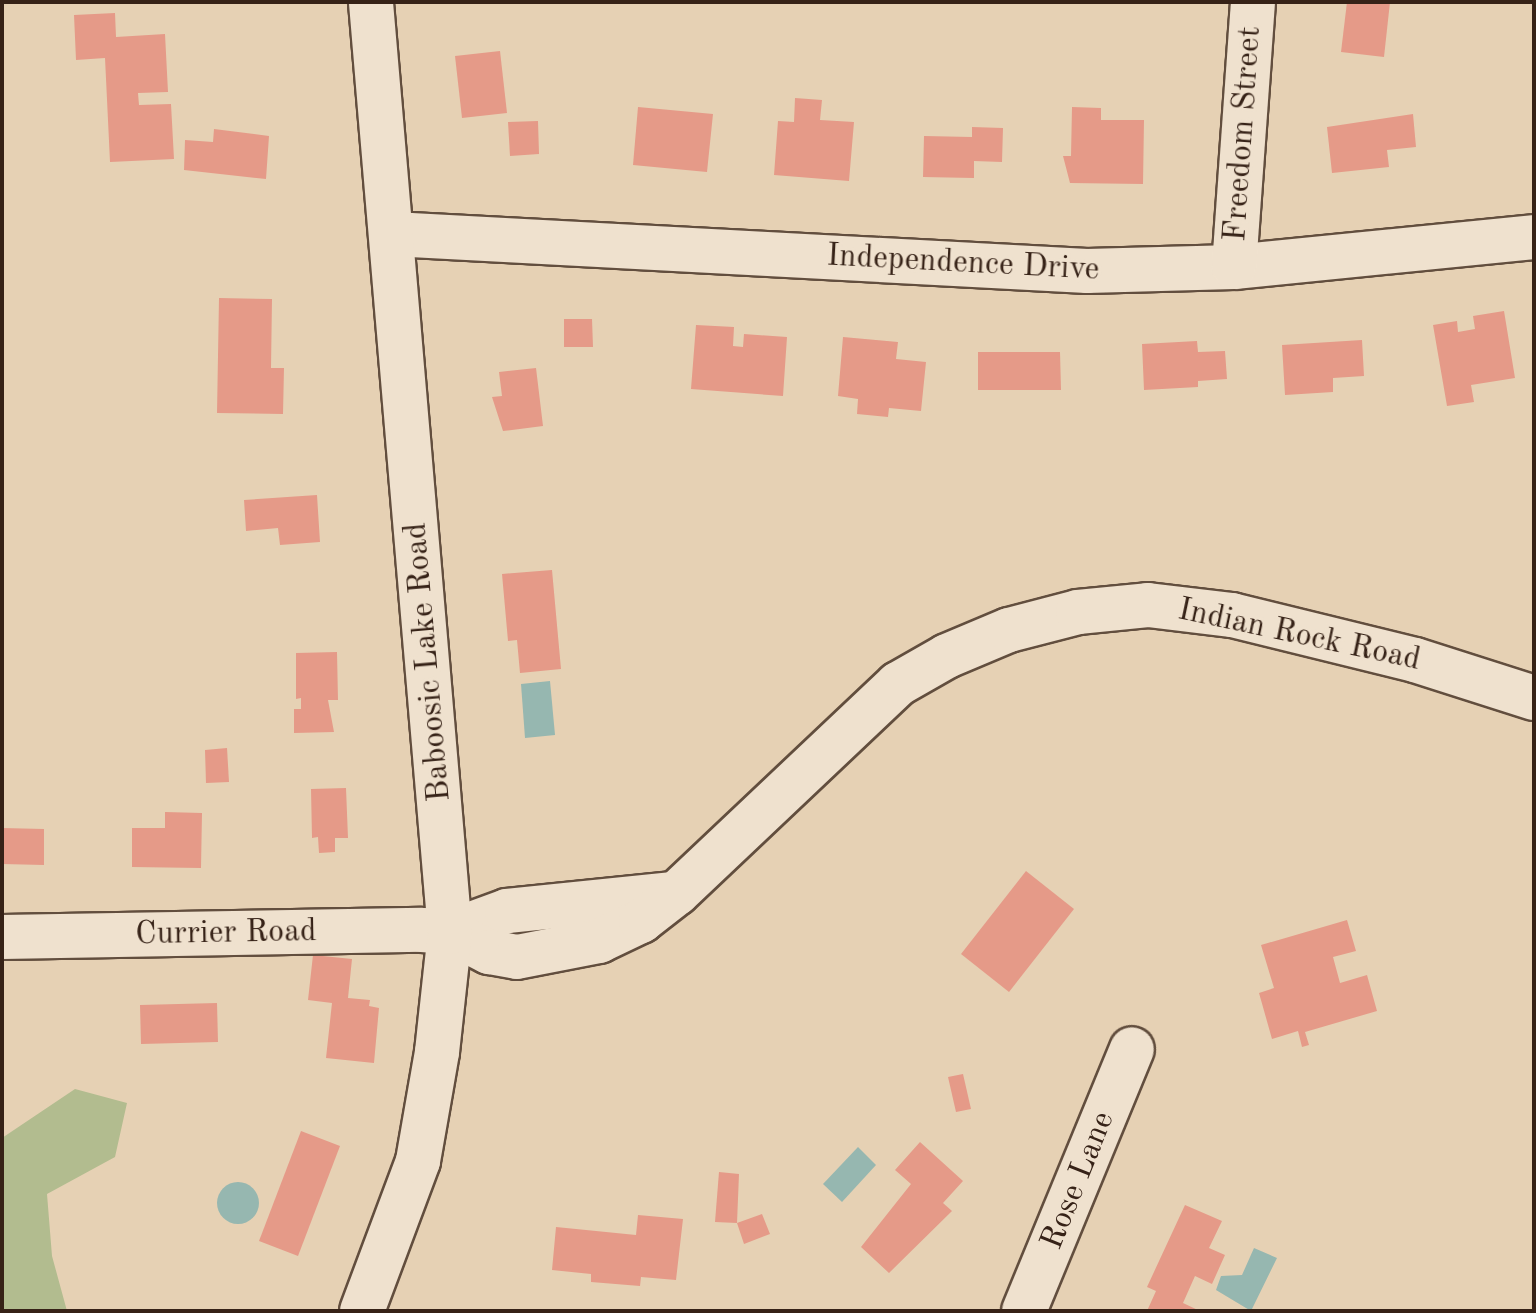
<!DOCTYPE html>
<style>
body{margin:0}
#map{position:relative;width:1536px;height:1313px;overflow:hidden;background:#e6d1b4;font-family:"Old Standard TT",serif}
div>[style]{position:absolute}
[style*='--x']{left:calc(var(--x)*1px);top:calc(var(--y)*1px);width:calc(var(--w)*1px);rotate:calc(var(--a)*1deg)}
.green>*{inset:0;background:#b2bc8f}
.water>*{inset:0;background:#96b7b0}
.round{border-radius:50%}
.building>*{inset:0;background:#e59a88}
.roads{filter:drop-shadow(2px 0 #624e3e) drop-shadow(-2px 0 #624e3e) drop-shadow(0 2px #624e3e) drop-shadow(0 -2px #624e3e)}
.minor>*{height:44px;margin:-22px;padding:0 22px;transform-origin:22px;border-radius:22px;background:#efe1ce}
span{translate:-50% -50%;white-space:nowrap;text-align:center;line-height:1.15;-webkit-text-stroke:6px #efe1ce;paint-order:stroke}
.street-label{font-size:32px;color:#362217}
.frame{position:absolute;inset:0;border:4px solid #362217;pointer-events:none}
</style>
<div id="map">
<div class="green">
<div style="clip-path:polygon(75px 1089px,127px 1103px,115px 1157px,47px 1194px,52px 1256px,67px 1311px,2px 1311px,2px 1138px)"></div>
</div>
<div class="water">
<div style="clip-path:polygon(550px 681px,555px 735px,525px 738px,521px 684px)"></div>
<div style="clip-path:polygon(858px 1147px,876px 1165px,842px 1202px,823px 1184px)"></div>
<div class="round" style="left:217px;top:1182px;width:42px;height:42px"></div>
<div style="clip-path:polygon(1254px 1248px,1277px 1258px,1251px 1311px,1216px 1290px,1221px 1276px,1242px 1275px)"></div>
</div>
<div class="building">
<div style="clip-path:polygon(1347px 2px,1390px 2px,1384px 57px,1341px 52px)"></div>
<div style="clip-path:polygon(115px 13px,116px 37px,165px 34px,168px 92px,138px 93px,139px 105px,171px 104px,174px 159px,110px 162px,105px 58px,76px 60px,74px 15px)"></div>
<div style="clip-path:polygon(500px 51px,507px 113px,462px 118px,455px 56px)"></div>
<div style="clip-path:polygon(795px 98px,822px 100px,820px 120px,854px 122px,849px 181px,774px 175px,778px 121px,794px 122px)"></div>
<div style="clip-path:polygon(638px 107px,713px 114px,707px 172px,633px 165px)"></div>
<div style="clip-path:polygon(1072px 107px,1101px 108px,1101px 120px,1144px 120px,1143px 184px,1070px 183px,1063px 156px,1071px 156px)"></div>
<div style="clip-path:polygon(1413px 114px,1416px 147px,1387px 150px,1389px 167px,1332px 173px,1327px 127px)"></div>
<div style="clip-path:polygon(538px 121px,539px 154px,510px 156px,508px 122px)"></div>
<div style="clip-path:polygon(972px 127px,1003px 128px,1002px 162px,974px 161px,974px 178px,923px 177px,924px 136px,972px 137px)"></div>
<div style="clip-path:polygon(214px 129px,269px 136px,266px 179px,184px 170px,185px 140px,213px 142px)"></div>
<div style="clip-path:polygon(219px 298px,272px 299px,271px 368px,284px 368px,283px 414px,217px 413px)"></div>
<div style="clip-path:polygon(1504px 311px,1515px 378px,1471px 385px,1474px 402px,1447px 406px,1433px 325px,1457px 321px,1458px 332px,1475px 329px,1473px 316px)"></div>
<div style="clip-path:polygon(564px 319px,592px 319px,593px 347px,564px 347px)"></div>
<div style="clip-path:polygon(696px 325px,734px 327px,733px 346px,743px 347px,744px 334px,787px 337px,783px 396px,691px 389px)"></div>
<div style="clip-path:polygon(843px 337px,898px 342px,896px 359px,926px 362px,921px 411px,889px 408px,888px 417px,857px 414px,858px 399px,838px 396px)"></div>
<div style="clip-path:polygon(1362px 340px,1364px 376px,1333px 378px,1333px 392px,1285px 395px,1282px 345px)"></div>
<div style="clip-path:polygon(1197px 341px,1198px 352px,1225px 351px,1227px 379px,1198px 381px,1198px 387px,1144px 390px,1142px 344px)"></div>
<div style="clip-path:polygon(978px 352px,1060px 352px,1061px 390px,978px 390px)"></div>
<div style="clip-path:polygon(536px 368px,543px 426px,503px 431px,492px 397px,502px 396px,499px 372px)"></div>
<div style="clip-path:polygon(317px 495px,320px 542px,280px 545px,278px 528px,246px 531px,244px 500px)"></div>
<div style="clip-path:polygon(552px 570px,561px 669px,520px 673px,517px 640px,508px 641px,502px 574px)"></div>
<div style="clip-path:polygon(337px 652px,338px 700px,328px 700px,334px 732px,294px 733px,294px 709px,301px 709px,301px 698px,296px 699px,296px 653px)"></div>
<div style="clip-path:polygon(227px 748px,229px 782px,206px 783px,205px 750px)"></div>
<div style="clip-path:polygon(346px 788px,348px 838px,335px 838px,335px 852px,319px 853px,318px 837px,312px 838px,311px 789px)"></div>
<div style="clip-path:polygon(165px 812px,202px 813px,201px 868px,132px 867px,132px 828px,165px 828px)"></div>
<div style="clip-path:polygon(2px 828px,44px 829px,44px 865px,2px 864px)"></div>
<div style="clip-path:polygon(1026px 871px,1074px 909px,1009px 992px,961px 954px)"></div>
<div style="clip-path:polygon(1347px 920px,1356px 951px,1333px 957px,1340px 983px,1367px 975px,1377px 1011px,1305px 1032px,1309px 1045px,1302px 1047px,1298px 1031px,1272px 1039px,1259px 993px,1274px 988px,1261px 945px)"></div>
<div style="clip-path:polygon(313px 955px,352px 959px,348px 998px,370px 1000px,369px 1006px,379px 1008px,374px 1063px,326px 1058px,332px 1003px,308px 1000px)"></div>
<div style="clip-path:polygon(217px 1003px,218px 1042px,141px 1044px,140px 1005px)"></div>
<div style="clip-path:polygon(963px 1074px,971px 1109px,956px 1112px,948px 1077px)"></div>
<div style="clip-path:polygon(301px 1131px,340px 1146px,298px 1256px,259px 1241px)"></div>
<div style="clip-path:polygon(920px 1142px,963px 1181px,943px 1203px,952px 1211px,889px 1273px,861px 1247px,911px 1184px,895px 1170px)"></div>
<div style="clip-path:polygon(719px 1172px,739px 1174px,737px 1223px,715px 1222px)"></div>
<div style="clip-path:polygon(1185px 1205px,1222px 1221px,1209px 1248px,1225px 1255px,1212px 1284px,1195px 1276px,1183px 1303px,1200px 1311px,1147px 1311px,1156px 1291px,1147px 1287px)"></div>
<div style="clip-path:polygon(762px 1214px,770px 1234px,744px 1244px,737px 1223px)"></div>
<div style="clip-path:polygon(638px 1215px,683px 1219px,676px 1280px,641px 1277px,640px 1286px,591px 1282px,591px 1274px,552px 1270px,556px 1227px,636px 1235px)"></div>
</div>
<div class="roads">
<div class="minor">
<div style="--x:392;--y:234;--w:696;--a:3.05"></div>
<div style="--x:1087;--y:271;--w:147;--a:-1.6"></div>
<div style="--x:1234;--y:267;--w:301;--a:-5.7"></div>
<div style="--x:1234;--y:267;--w:266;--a:-85.9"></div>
<div style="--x:450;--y:932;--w:61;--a:-20.2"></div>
<div style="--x:507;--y:911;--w:165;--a:-5.9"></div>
<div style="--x:2;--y:937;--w:420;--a:-1"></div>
<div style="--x:422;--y:930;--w:28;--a:4"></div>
<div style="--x:450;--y:932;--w:44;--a:27.1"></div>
<div style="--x:489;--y:952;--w:28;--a:10"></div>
<div style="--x:517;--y:957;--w:84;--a:-11"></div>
<div style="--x:599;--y:941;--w:47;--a:-25.5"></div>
<div style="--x:641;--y:921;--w:46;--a:-37.9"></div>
<div style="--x:677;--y:893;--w:304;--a:-43.4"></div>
<div style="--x:898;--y:684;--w:56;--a:-29.7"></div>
<div style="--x:947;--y:656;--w:67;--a:-22.8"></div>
<div style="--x:1009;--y:630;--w:71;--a:-14.6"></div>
<div style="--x:1078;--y:612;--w:70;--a:-5.7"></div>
<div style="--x:1148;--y:605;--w:85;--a:6.8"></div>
<div style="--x:1232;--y:615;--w:188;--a:13.8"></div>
<div style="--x:1415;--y:660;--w:125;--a:17.7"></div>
<div style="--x:362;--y:1311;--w:160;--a:-69.5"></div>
<div style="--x:418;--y:1161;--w:111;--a:-80.1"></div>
<div style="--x:437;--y:1052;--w:121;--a:-83.8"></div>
<div style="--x:450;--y:932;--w:933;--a:-94.86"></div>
<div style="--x:1024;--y:1311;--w:283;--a:-67.6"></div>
</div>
</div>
<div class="street-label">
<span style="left:1244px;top:134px;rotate:-86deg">Freedom Street</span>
<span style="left:963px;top:264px;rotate:3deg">Independence Drive</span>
<span style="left:1299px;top:636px;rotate:12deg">Indian Rock Road</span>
<span style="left:429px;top:662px;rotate:-95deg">Baboosic Lake Road</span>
<span style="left:226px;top:934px;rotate:-1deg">Currier Road</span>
<span style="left:1079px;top:1181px;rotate:-68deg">Rose Lane</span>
</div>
<div class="frame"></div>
</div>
